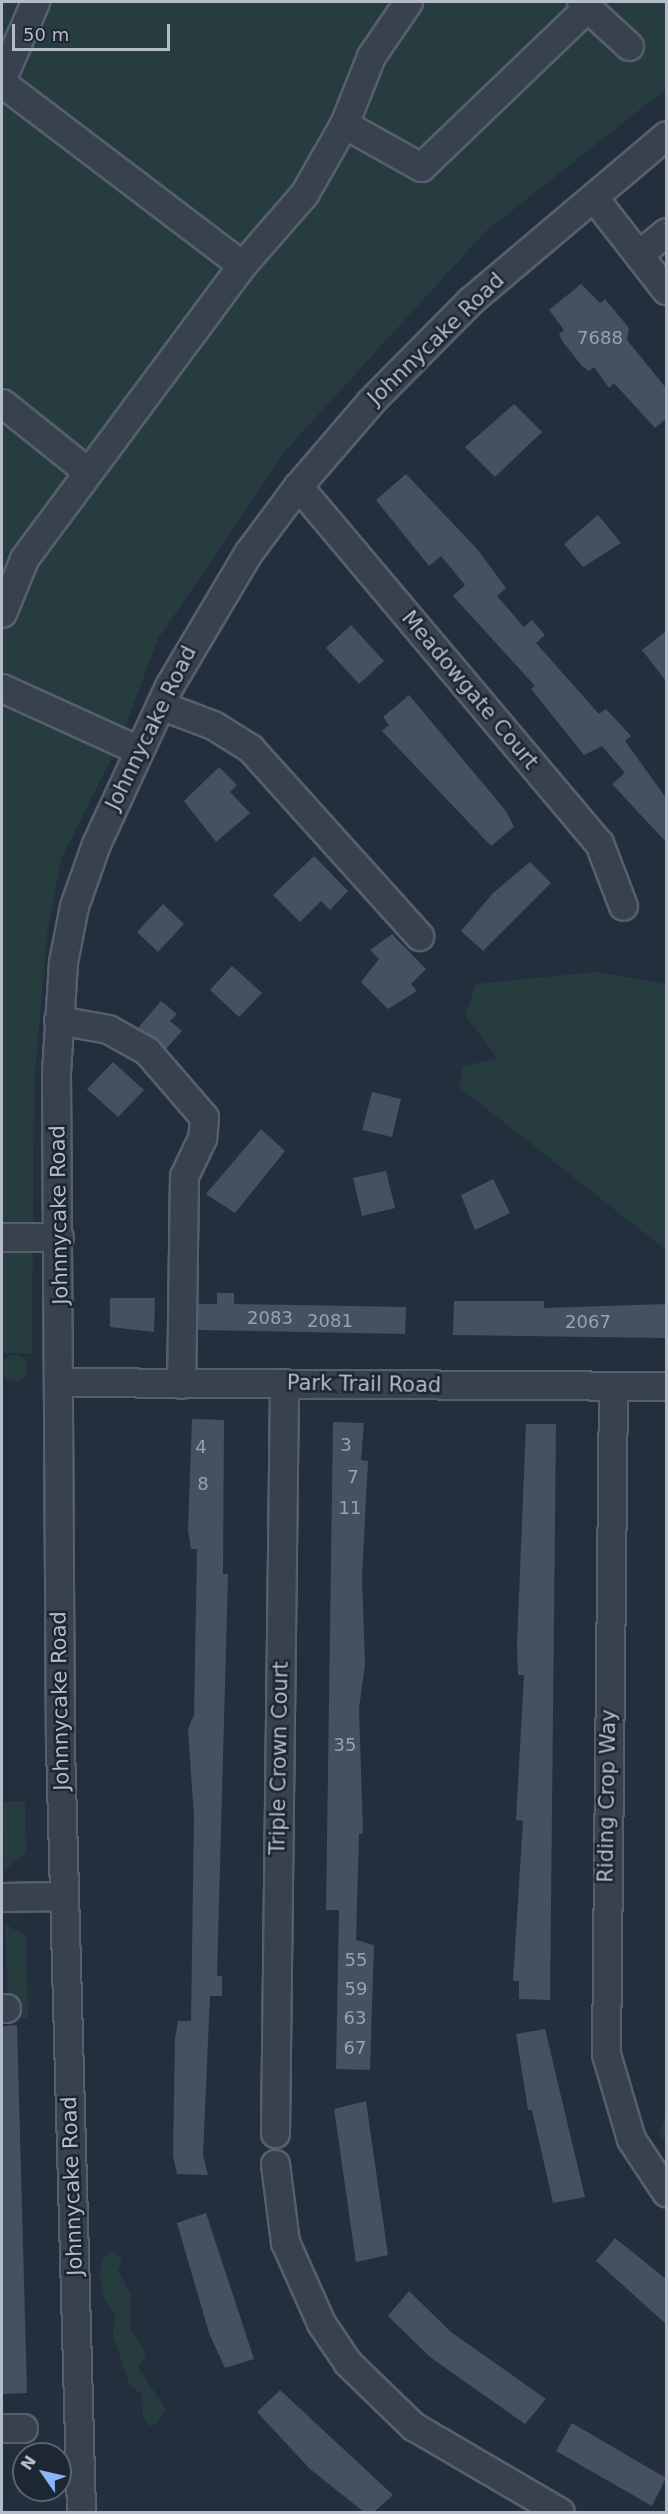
<!DOCTYPE html>
<style>
body{margin:0}
#map{position:relative;width:668px;height:2514px;overflow:hidden;background:#242f3e;font-family:"DejaVu Sans",sans-serif}
div>[style]{position:absolute}
[style*='--x']{left:calc(var(--x)*1px);top:calc(var(--y)*1px);width:calc(var(--w)*1px);rotate:calc(var(--a)*1deg)}
.green>*{inset:0;background:#263c3f}
.round{border-radius:50%}
.building>*{inset:0;background:#455162}
.roads{filter:drop-shadow(2px 0 #565f6c) drop-shadow(-2px 0 #565f6c) drop-shadow(0 2px #565f6c) drop-shadow(0 -2px #565f6c)}
.minor>*{height:27px;margin:-13.5px;padding:0 13.5px;transform-origin:13.5px;border-radius:13.5px;background:#38414e}
span{translate:-50% -50%;white-space:nowrap;text-align:center;line-height:1.15;-webkit-text-stroke:5px #1d2633;paint-order:stroke}
.number-label{font-size:18px;color:#98a1af}
.number-label span{-webkit-text-stroke-width:0}
.street-label{font-size:21px;color:#b4bcc9}
.frame{position:absolute;inset:0;border:3px solid #b4bcc9;pointer-events:none}
.north{position:absolute;left:12px;top:2442px;width:60px;height:60px;box-sizing:border-box;background:#1d2633;border:2px solid #59626f;border-radius:50%;rotate:304deg;font-size:16px;font-weight:700;line-height:24px;text-align:center;color:#b4bcc9}
.north::after{content:'';display:block;margin:auto;width:21px;height:27px;background:#8ab4f8;clip-path:polygon(50% 0,100% 100%,50% 72%,0 100%)}
.scale{position:absolute;left:12px;top:24px;width:158px;height:27px;box-sizing:border-box;border:3px solid #b4bcc9;border-top:0;padding-left:8px;font-size:18px;line-height:21px;white-space:nowrap;color:#b4bcc9;-webkit-text-stroke:4px #1d2633;paint-order:stroke}
</style>
<div id="map">
<div class="green">
<div style="clip-path:polygon(2px 2px,666px 2px,666px 89px,485px 232px,287px 449px,158px 639px,117px 748px,61px 859px,47px 935px,34px 1084px,32px 1353px,2px 1353px)"></div>
<div style="clip-path:polygon(595px 972px,666px 984px,666px 1250px,459px 1087px,463px 1066px,498px 1059px,465px 1015px,476px 984px)"></div>
<div class="round" style="left:2px;top:1355px;width:26px;height:26px"></div>
<div style="clip-path:polygon(25px 1801px,26px 1853px,4px 1871px,2px 1802px)"></div>
<div style="clip-path:polygon(5px 1924px,26px 1936px,28px 2018px,13px 2018px,8px 1999px)"></div>
<div style="clip-path:polygon(666px 2113px,666px 2142px,659px 2134px)"></div>
<div style="clip-path:polygon(112px 2251px,122px 2258px,118px 2271px,131px 2295px,130px 2329px,146px 2354px,138px 2367px,166px 2409px,157px 2424px,148px 2426px,143px 2417px,142px 2394px,130px 2386px,113px 2336px,115px 2314px,104px 2299px,99px 2275px,103px 2258px)"></div>
</div>
<div class="building">
<div style="clip-path:polygon(581px 284px,600px 303px,605px 299px,629px 328px,627px 340px,666px 388px,666px 419px,655px 428px,614px 383px,609px 388px,594px 367px,589px 371px,582px 366px,563px 342px,559px 334px,564px 330px,549px 310px)"></div>
<div style="clip-path:polygon(514px 404px,542px 432px,495px 477px,465px 447px)"></div>
<div style="clip-path:polygon(406px 474px,477px 549px,506px 588px,497px 596px,524px 627px,532px 620px,545px 635px,536px 643px,599px 714px,606px 709px,631px 736px,625px 741px,666px 798px,666px 842px,612px 784px,625px 773px,602px 746px,584px 755px,531px 689px,535px 686px,453px 596px,465px 585px,441px 556px,429px 566px,376px 500px)"></div>
<div style="clip-path:polygon(598px 515px,621px 543px,583px 567px,564px 544px)"></div>
<div style="clip-path:polygon(351px 625px,384px 661px,359px 684px,326px 648px)"></div>
<div style="clip-path:polygon(666px 631px,666px 681px,642px 650px)"></div>
<div style="clip-path:polygon(409px 695px,506px 811px,514px 827px,491px 846px,382px 731px,389px 725px,383px 717px)"></div>
<div style="clip-path:polygon(219px 767px,237px 785px,230px 792px,250px 813px,216px 842px,184px 801px)"></div>
<div style="clip-path:polygon(314px 856px,348px 891px,330px 910px,321px 901px,300px 922px,273px 895px)"></div>
<div style="clip-path:polygon(530px 862px,551px 883px,483px 951px,461px 931px,493px 893px)"></div>
<div style="clip-path:polygon(163px 904px,184px 924px,158px 952px,137px 932px)"></div>
<div style="clip-path:polygon(392px 934px,426px 969px,411px 984px,417px 991px,388px 1009px,361px 982px,379px 959px,370px 950px)"></div>
<div style="clip-path:polygon(232px 966px,262px 993px,239px 1017px,210px 990px)"></div>
<div style="clip-path:polygon(161px 1001px,177px 1014px,170px 1021px,182px 1031px,166px 1049px,138px 1028px)"></div>
<div style="clip-path:polygon(113px 1062px,144px 1090px,118px 1117px,87px 1089px)"></div>
<div style="clip-path:polygon(372px 1092px,401px 1099px,392px 1137px,362px 1130px)"></div>
<div style="clip-path:polygon(261px 1129px,285px 1151px,235px 1213px,206px 1194px)"></div>
<div style="clip-path:polygon(386px 1171px,395px 1208px,362px 1216px,353px 1178px)"></div>
<div style="clip-path:polygon(493px 1179px,510px 1213px,475px 1230px,461px 1195px)"></div>
<div style="clip-path:polygon(217px 1293px,234px 1293px,234px 1304px,406px 1307px,405px 1334px,198px 1330px,198px 1304px,217px 1304px)"></div>
<div style="clip-path:polygon(110px 1298px,155px 1298px,154px 1332px,110px 1327px)"></div>
<div style="clip-path:polygon(454px 1301px,544px 1301px,544px 1308px,666px 1304px,666px 1338px,453px 1335px)"></div>
<div style="clip-path:polygon(192px 1419px,224px 1420px,223px 1574px,228px 1574px,217px 1976px,222px 1976px,222px 1996px,210px 1996px,203px 2155px,208px 2175px,177px 2174px,173px 2156px,175px 2039px,178px 2021px,191px 2021px,194px 1816px,188px 1729px,194px 1715px,197px 1549px,191px 1549px,188px 1530px)"></div>
<div style="clip-path:polygon(333px 1422px,364px 1423px,361px 1460px,368px 1461px,362px 1577px,365px 1665px,359px 1708px,363px 1833px,359px 1834px,356px 1940px,374px 1945px,370px 2070px,336px 2069px,339px 1910px,326px 1910px)"></div>
<div style="clip-path:polygon(526px 1424px,556px 1424px,550px 2000px,519px 1999px,519px 1981px,513px 1981px,523px 1821px,516px 1820px,524px 1675px,518px 1675px,517px 1645px)"></div>
<div style="clip-path:polygon(17px 2025px,27px 2393px,2px 2394px,2px 2026px)"></div>
<div style="clip-path:polygon(545px 2029px,585px 2197px,553px 2203px,532px 2110px,528px 2110px,516px 2034px)"></div>
<div style="clip-path:polygon(366px 2101px,388px 2255px,356px 2262px,334px 2109px)"></div>
<div style="clip-path:polygon(206px 2213px,254px 2359px,225px 2368px,209px 2333px,177px 2223px)"></div>
<div style="clip-path:polygon(615px 2238px,666px 2279px,666px 2324px,596px 2261px)"></div>
<div style="clip-path:polygon(409px 2291px,451px 2332px,546px 2399px,525px 2424px,430px 2357px,388px 2316px)"></div>
<div style="clip-path:polygon(280px 2390px,393px 2495px,374px 2512px,364px 2512px,310px 2469px,257px 2412px)"></div>
<div style="clip-path:polygon(572px 2423px,666px 2478px,652px 2506px,556px 2451px)"></div>
</div>
<div class="roads">
<div class="minor">
<div style="--x:581;--y:2;--w:65;--a:42.5"></div>
<div style="--x:2;--y:78;--w:83;--a:-66.5"></div>
<div style="--x:2;--y:83;--w:301;--a:37.2"></div>
<div style="--x:242;--y:265;--w:366;--a:126.6"></div>
<div style="--x:24;--y:559;--w:58;--a:112.2"></div>
<div style="--x:344;--y:124;--w:88;--a:29.2"></div>
<div style="--x:421;--y:167;--w:231;--a:-43.8"></div>
<div style="--x:594;--y:198;--w:117;--a:52"></div>
<div style="--x:639;--y:254;--w:35;--a:-39"></div>
<div style="--x:242;--y:265;--w:94;--a:-48.9"></div>
<div style="--x:304;--y:194;--w:81;--a:-60.3"></div>
<div style="--x:344;--y:124;--w:73;--a:-68.3"></div>
<div style="--x:371;--y:56;--w:65;--a:-55.6"></div>
<div style="--x:2;--y:403;--w:109;--a:38.7"></div>
<div style="--x:298;--y:486;--w:467;--a:49.9"></div>
<div style="--x:599;--y:843;--w:67;--a:69.1"></div>
<div style="--x:2;--y:688;--w:149;--a:24.5"></div>
<div style="--x:160;--y:705;--w:57;--a:20.7"></div>
<div style="--x:213;--y:725;--w:44;--a:31.9"></div>
<div style="--x:250;--y:748;--w:253;--a:48"></div>
<div style="--x:58;--y:1020;--w:51;--a:10.2"></div>
<div style="--x:108;--y:1029;--w:45;--a:29.4"></div>
<div style="--x:147;--y:1051;--w:87;--a:49.2"></div>
<div style="--x:204;--y:1117;--w:21;--a:95"></div>
<div style="--x:202;--y:1138;--w:42;--a:115.3"></div>
<div style="--x:184;--y:1176;--w:208;--a:90.8"></div>
<div style="--x:2;--y:1237;--w:57;--a:0"></div>
<div style="--x:61;--y:1382;--w:605;--a:0.38"></div>
<div style="--x:613;--y:1386;--w:668;--a:90.6"></div>
<div style="--x:606;--y:2054;--w:89;--a:73.6"></div>
<div style="--x:631;--y:2139;--w:64;--a:56.6"></div>
<div style="--x:2;--y:1897;--w:62;--a:-0.9"></div>
<div style="--x:2;--y:2008;--w:4;--a:0"></div>
<div style="--x:275;--y:2133;--w:750;--a:-89.31"></div>
<div style="--x:275;--y:2164;--w:79;--a:82.7"></div>
<div style="--x:285;--y:2242;--w:89;--a:66"></div>
<div style="--x:321;--y:2323;--w:48;--a:56"></div>
<div style="--x:348;--y:2363;--w:91;--a:44.1"></div>
<div style="--x:413;--y:2426;--w:170;--a:30.3"></div>
<div style="--x:2;--y:2428;--w:21;--a:0"></div>
<div style="--x:81;--y:2512;--w:765;--a:-91.57"></div>
<div style="--x:60;--y:1747;--w:674;--a:-90.34"></div>
<div style="--x:56;--y:1073;--w:111;--a:-86.4"></div>
<div style="--x:63;--y:962;--w:57;--a:-78.9"></div>
<div style="--x:74;--y:906;--w:66;--a:-70.5"></div>
<div style="--x:96;--y:844;--w:174;--a:-65.2"></div>
<div style="--x:169;--y:686;--w:155;--a:-59.3"></div>
<div style="--x:248;--y:553;--w:84;--a:-53.3"></div>
<div style="--x:298;--y:486;--w:112;--a:-49.3"></div>
<div style="--x:371;--y:401;--w:142;--a:-45.3"></div>
<div style="--x:471;--y:300;--w:255;--a:-40.2"></div>
</div>
</div>
<div class="number-label">
<span style="left:600px;top:338px">7688</span>
<span style="left:270px;top:1318px">2083</span>
<span style="left:330px;top:1321px">2081</span>
<span style="left:588px;top:1322px">2067</span>
<span style="left:346px;top:1445px">3</span>
<span style="left:201px;top:1447px">4</span>
<span style="left:353px;top:1477px">7</span>
<span style="left:203px;top:1484px">8</span>
<span style="left:350px;top:1508px">11</span>
<span style="left:345px;top:1745px">35</span>
<span style="left:356px;top:1960px">55</span>
<span style="left:356px;top:1989px">59</span>
<span style="left:355px;top:2018px">63</span>
<span style="left:355px;top:2048px">67</span>
</div>
<div class="street-label">
<span style="left:436px;top:339px;rotate:-44deg">Johnnycake Road</span>
<span style="left:470px;top:690px;rotate:50deg">Meadowgate Court</span>
<span style="left:151px;top:728px;rotate:-64deg">Johnnycake Road</span>
<span style="left:59px;top:1215px;rotate:-91deg">Johnnycake Road</span>
<span style="left:364px;top:1384px;rotate:1deg">Park Trail Road</span>
<span style="left:60px;top:1701px;rotate:-91deg">Johnnycake Road</span>
<span style="left:279px;top:1758px;rotate:-89deg">Triple Crown Court</span>
<span style="left:607px;top:1796px;rotate:-89deg">Riding Crop Way</span>
<span style="left:72px;top:2186px;rotate:-92deg">Johnnycake Road</span>
</div>
<div class="frame"></div>
<div class="north">N</div>
<div class="scale">50 m</div>
</div>
